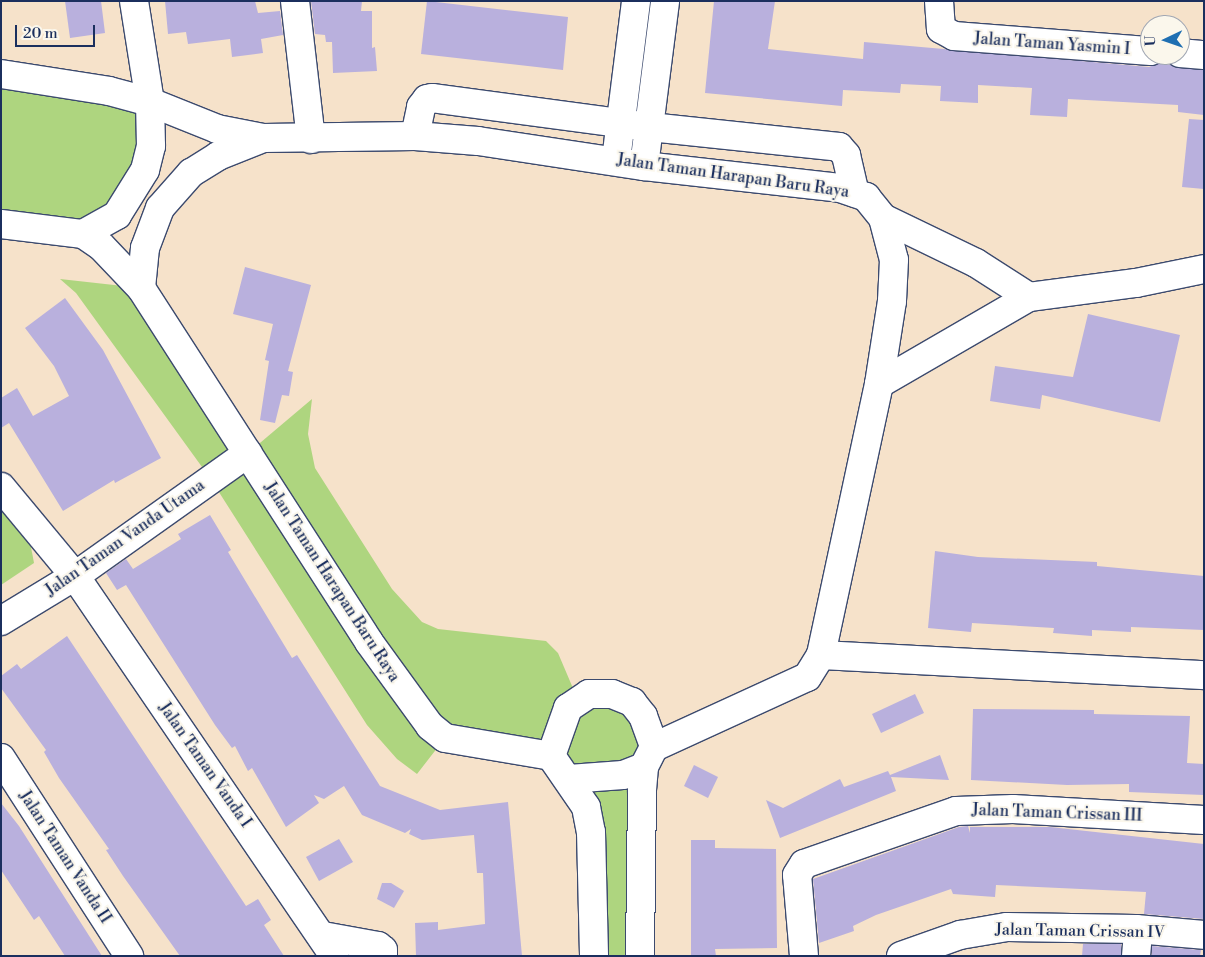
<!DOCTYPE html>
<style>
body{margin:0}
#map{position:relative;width:1205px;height:957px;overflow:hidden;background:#f6e2ca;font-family:"Libre Bodoni",serif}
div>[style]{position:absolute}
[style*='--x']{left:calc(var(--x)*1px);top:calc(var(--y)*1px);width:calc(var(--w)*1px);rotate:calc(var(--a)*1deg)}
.green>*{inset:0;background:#aed57f}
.building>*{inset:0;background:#b9b0dd}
.roads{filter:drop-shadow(1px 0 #3c4a6e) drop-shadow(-1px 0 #3c4a6e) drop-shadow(0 1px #3c4a6e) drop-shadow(0 -1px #3c4a6e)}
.street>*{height:28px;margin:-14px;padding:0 14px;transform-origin:14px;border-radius:14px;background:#fff}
.secondary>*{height:28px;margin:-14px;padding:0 14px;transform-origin:14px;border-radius:14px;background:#fff}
span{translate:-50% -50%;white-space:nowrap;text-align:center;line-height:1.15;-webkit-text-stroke:4px #fbf7ec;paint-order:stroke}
.street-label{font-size:16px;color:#1b2f5e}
.frame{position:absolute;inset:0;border:2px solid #1b2f5e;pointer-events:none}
.north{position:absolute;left:1140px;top:15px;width:50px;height:50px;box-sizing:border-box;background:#fbf7ec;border:1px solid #a1a7b3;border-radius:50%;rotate:267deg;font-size:14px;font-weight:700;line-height:20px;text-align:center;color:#1b2f5e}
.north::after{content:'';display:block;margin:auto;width:18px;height:22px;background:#1f6fb2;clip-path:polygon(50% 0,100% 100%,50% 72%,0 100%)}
.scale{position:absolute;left:15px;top:25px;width:80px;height:22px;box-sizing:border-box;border:2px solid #1b2f5e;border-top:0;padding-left:6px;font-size:15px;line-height:18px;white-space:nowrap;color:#1b2f5e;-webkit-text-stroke:4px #fbf7ec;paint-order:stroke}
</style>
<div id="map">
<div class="green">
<div style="clip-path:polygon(1px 74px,150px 102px,152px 126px,101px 227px,1px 225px)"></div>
<div style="clip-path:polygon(60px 279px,141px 288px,248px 453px,312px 399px,308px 434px,315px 468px,392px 589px,422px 622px,438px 629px,546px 641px,558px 653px,578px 700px,643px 716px,641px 956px,594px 956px,591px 832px,551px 756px,445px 738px,417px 774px,397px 759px,367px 725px,210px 478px,76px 293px)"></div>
<div style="clip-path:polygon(1px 502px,30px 542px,34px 563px,1px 585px)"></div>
</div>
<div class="building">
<div style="clip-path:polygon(65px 1px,101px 1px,105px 33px,70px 38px)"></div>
<div style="clip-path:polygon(165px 1px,255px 1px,258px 13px,280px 11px,283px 35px,261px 39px,263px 53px,232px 57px,230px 39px,188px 44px,186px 32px,168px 34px)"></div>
<div style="clip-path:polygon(311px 1px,362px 1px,361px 11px,372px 11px,372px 48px,375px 47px,377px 71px,333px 73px,332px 42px,326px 42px,325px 35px,315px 34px)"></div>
<div style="clip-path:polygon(427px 1px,568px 17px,563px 70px,421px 54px)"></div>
<div style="clip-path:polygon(714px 1px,775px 1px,768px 49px,863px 59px,864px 42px,1149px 67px,1159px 63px,1204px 70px,1204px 115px,1178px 112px,1178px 105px,1068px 99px,1067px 117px,1030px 115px,1032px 88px,978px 85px,978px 103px,940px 101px,941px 86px,901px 84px,900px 93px,843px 90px,842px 106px,705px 93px)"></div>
<div style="clip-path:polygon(1189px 119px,1204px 120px,1204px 189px,1182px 187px)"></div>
<div style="clip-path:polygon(245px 267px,311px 285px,288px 371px,293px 372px,289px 396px,282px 395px,275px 423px,260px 420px,269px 361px,265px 360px,273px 324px,233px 314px)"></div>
<div style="clip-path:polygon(65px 298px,103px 350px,161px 458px,115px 483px,114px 480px,63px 511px,9px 423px,1px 428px,1px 398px,17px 388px,33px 416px,69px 396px,54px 366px,25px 328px)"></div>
<div style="clip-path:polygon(1088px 314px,1180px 335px,1160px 422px,1042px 395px,1040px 409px,990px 401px,995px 366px,1073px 377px)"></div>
<div style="clip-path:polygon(210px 515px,231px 550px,228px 552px,292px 658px,297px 655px,380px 786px,440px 810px,508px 802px,522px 956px,416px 956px,415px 923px,438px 922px,438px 930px,485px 924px,483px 873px,477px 873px,474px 835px,422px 840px,409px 834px,411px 829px,405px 833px,362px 815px,344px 786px,324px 799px,314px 795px,319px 803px,286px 827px,252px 768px,248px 771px,235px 746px,232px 748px,215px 725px,126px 585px,117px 590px,106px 573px,126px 559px,133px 569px,181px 539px,178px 534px)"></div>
<div style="clip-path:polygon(935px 551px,978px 557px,1097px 562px,1097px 566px,1204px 576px,1204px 630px,1131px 627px,1131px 632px,1092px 630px,1092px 636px,1053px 633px,1054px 628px,972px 623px,971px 632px,928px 628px)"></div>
<div style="clip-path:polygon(67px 636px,246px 906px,258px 899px,271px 920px,264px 925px,284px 956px,180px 956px,123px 876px,106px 850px,109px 849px,59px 778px,44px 752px,46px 750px,1px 688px,1px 676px,17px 664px,21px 669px)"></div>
<div style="clip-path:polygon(915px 694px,924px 713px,881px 733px,872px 714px)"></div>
<div style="clip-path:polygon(973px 709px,1094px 710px,1094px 714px,1190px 716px,1187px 763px,1204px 764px,1204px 795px,1129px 792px,1129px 784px,1067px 785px,971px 780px)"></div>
<div style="clip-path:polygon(940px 755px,949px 780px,891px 777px,896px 791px,780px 838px,766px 800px,783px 808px,840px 779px,844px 787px,888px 771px,890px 775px)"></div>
<div style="clip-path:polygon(694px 765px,718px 777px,708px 798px,684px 786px)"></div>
<div style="clip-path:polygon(1px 803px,19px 826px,102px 956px,65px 956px,39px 916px,34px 920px,1px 870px)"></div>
<div style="clip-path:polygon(968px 826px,970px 833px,970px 827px,1050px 827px,1204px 844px,1204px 919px,1144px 914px,1146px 892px,996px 885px,995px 897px,953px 894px,951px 889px,876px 915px,853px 926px,854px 931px,819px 943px,813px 879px,959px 827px)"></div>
<div style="clip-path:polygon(339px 839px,353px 862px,319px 881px,306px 857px)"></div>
<div style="clip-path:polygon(691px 840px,715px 840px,715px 848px,776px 849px,777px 948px,715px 949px,716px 956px,691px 956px)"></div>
<div style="clip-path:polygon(382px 883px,391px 883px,404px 891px,394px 908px,377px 899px)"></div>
<div style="clip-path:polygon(1083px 944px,1121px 944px,1121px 956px,1082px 956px)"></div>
<div style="clip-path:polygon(1152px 946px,1201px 950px,1200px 956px,1152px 956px)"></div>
</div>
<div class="roads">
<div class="street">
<div style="--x:134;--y:1;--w:102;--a:81"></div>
<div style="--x:295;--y:1;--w:139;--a:83.4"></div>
<div style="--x:939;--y:1;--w:28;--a:86"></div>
<div style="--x:941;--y:29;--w:15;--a:28"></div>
<div style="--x:954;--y:36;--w:197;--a:4.4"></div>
<div style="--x:1180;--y:53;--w:24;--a:5"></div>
<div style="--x:415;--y:136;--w:30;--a:-78"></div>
<div style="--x:421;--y:107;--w:10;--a:-53"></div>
<div style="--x:427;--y:99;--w:5;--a:-11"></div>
<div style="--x:432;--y:98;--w:220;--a:7.6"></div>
<div style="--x:650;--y:127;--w:190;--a:6"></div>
<div style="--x:839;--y:147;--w:11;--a:49"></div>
<div style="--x:846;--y:155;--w:39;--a:77"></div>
<div style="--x:616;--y:160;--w:160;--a:-82.8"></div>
<div style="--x:644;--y:166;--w:166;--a:-82.7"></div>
<div style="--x:883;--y:218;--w:103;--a:25.8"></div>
<div style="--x:976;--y:263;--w:63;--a:32.7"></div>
<div style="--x:879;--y:384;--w:173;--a:-30.1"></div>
<div style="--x:1029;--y:297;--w:108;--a:-7.5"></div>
<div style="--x:1136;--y:283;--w:69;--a:-11.6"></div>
<div style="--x:1;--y:487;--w:116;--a:50.3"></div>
<div style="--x:75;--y:576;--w:460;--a:55.7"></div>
<div style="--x:1;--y:621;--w:87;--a:-31.3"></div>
<div style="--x:75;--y:576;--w:212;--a:-35.4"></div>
<div style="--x:821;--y:655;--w:384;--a:3"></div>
<div style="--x:1;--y:758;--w:236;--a:57.1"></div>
<div style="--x:323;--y:936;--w:56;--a:10.3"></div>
<div style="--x:378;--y:946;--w:6;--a:39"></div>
<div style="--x:383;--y:950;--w:6;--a:90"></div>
<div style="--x:804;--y:956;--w:81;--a:-94.9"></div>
<div style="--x:797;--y:875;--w:13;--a:-58"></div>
<div style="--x:804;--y:864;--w:161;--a:-19.2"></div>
<div style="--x:956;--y:811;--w:57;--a:-2"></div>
<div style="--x:1013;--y:809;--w:191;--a:3.3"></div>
<div style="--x:901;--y:956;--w:63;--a:-19.6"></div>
<div style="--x:960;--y:935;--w:48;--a:-9.7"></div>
<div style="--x:1007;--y:927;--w:129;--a:0.9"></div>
<div style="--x:1136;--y:929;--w:68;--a:5"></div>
<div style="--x:1136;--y:956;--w:12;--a:-85"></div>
</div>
<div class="secondary">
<div style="--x:1;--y:74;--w:109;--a:8.9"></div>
<div style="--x:109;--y:91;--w:42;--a:15"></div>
<div style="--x:150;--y:102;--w:72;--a:21.9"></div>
<div style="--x:217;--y:129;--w:47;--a:11.1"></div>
<div style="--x:263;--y:138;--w:152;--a:-0.8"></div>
<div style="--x:415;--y:136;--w:63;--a:4.5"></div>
<div style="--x:478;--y:141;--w:168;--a:8.6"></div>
<div style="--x:644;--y:166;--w:197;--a:6.4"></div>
<div style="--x:840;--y:188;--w:28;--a:19"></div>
<div style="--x:866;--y:197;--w:27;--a:51"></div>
<div style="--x:883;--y:218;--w:43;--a:75.3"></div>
<div style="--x:894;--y:260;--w:41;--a:92.8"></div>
<div style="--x:892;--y:301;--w:84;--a:98.9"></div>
<div style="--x:879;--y:384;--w:277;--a:102.1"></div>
<div style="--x:821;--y:655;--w:26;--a:122"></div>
<div style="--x:807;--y:677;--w:168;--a:155.4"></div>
<div style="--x:654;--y:747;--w:22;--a:117"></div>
<div style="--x:644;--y:767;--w:24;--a:95"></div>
<div style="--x:642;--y:791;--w:165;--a:90.7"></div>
<div style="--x:1;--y:224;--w:83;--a:7"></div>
<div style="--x:83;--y:234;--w:22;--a:34"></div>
<div style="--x:101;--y:246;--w:58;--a:46.4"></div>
<div style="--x:141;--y:288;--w:421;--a:57.2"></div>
<div style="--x:369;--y:642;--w:104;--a:54"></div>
<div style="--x:430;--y:726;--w:19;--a:39"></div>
<div style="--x:445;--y:738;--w:108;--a:9.6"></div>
<div style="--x:551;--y:756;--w:62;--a:55.5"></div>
<div style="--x:586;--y:807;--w:25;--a:79"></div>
<div style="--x:591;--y:832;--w:124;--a:88.6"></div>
<div style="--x:83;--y:234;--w:39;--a:-29"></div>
<div style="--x:117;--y:215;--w:53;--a:-58.1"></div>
<div style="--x:145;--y:170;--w:25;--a:-76"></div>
<div style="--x:151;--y:146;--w:44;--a:-91.3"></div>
<div style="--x:141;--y:288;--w:40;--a:-84.3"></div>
<div style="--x:145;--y:248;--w:43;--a:-69.4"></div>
<div style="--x:160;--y:208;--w:47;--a:-48.5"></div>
<div style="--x:191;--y:173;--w:32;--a:-32"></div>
<div style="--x:218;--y:156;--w:48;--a:-21.8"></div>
<div style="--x:551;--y:756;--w:51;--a:-70.5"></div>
<div style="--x:568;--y:708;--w:25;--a:-34"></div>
<div style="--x:589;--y:694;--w:23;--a:0"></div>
<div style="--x:612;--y:694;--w:22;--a:22"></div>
<div style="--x:632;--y:702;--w:18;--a:52"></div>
<div style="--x:643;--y:716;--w:33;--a:70"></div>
<div style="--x:569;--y:779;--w:54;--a:-4.2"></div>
<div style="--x:623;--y:775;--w:22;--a:-21"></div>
</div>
</div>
<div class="street-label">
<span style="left:1052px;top:44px;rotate:4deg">Jalan Taman Yasmin I</span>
<span style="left:733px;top:176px;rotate:8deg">Jalan Taman Harapan Baru Raya</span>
<span style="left:125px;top:538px;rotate:-35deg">Jalan Taman Vanda Utama</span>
<span style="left:332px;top:582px;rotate:57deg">Jalan Taman Harapan Baru Raya</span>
<span style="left:205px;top:765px;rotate:55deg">Jalan Taman Vanda I</span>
<span style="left:1057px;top:813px;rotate:2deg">Jalan Taman Crissan III</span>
<span style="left:65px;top:857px;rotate:57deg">Jalan Taman Vanda II</span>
<span style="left:1080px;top:931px;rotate:1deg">Jalan Taman Crissan IV</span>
</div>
<div class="frame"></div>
<div class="north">U</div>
<div class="scale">20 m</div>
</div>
